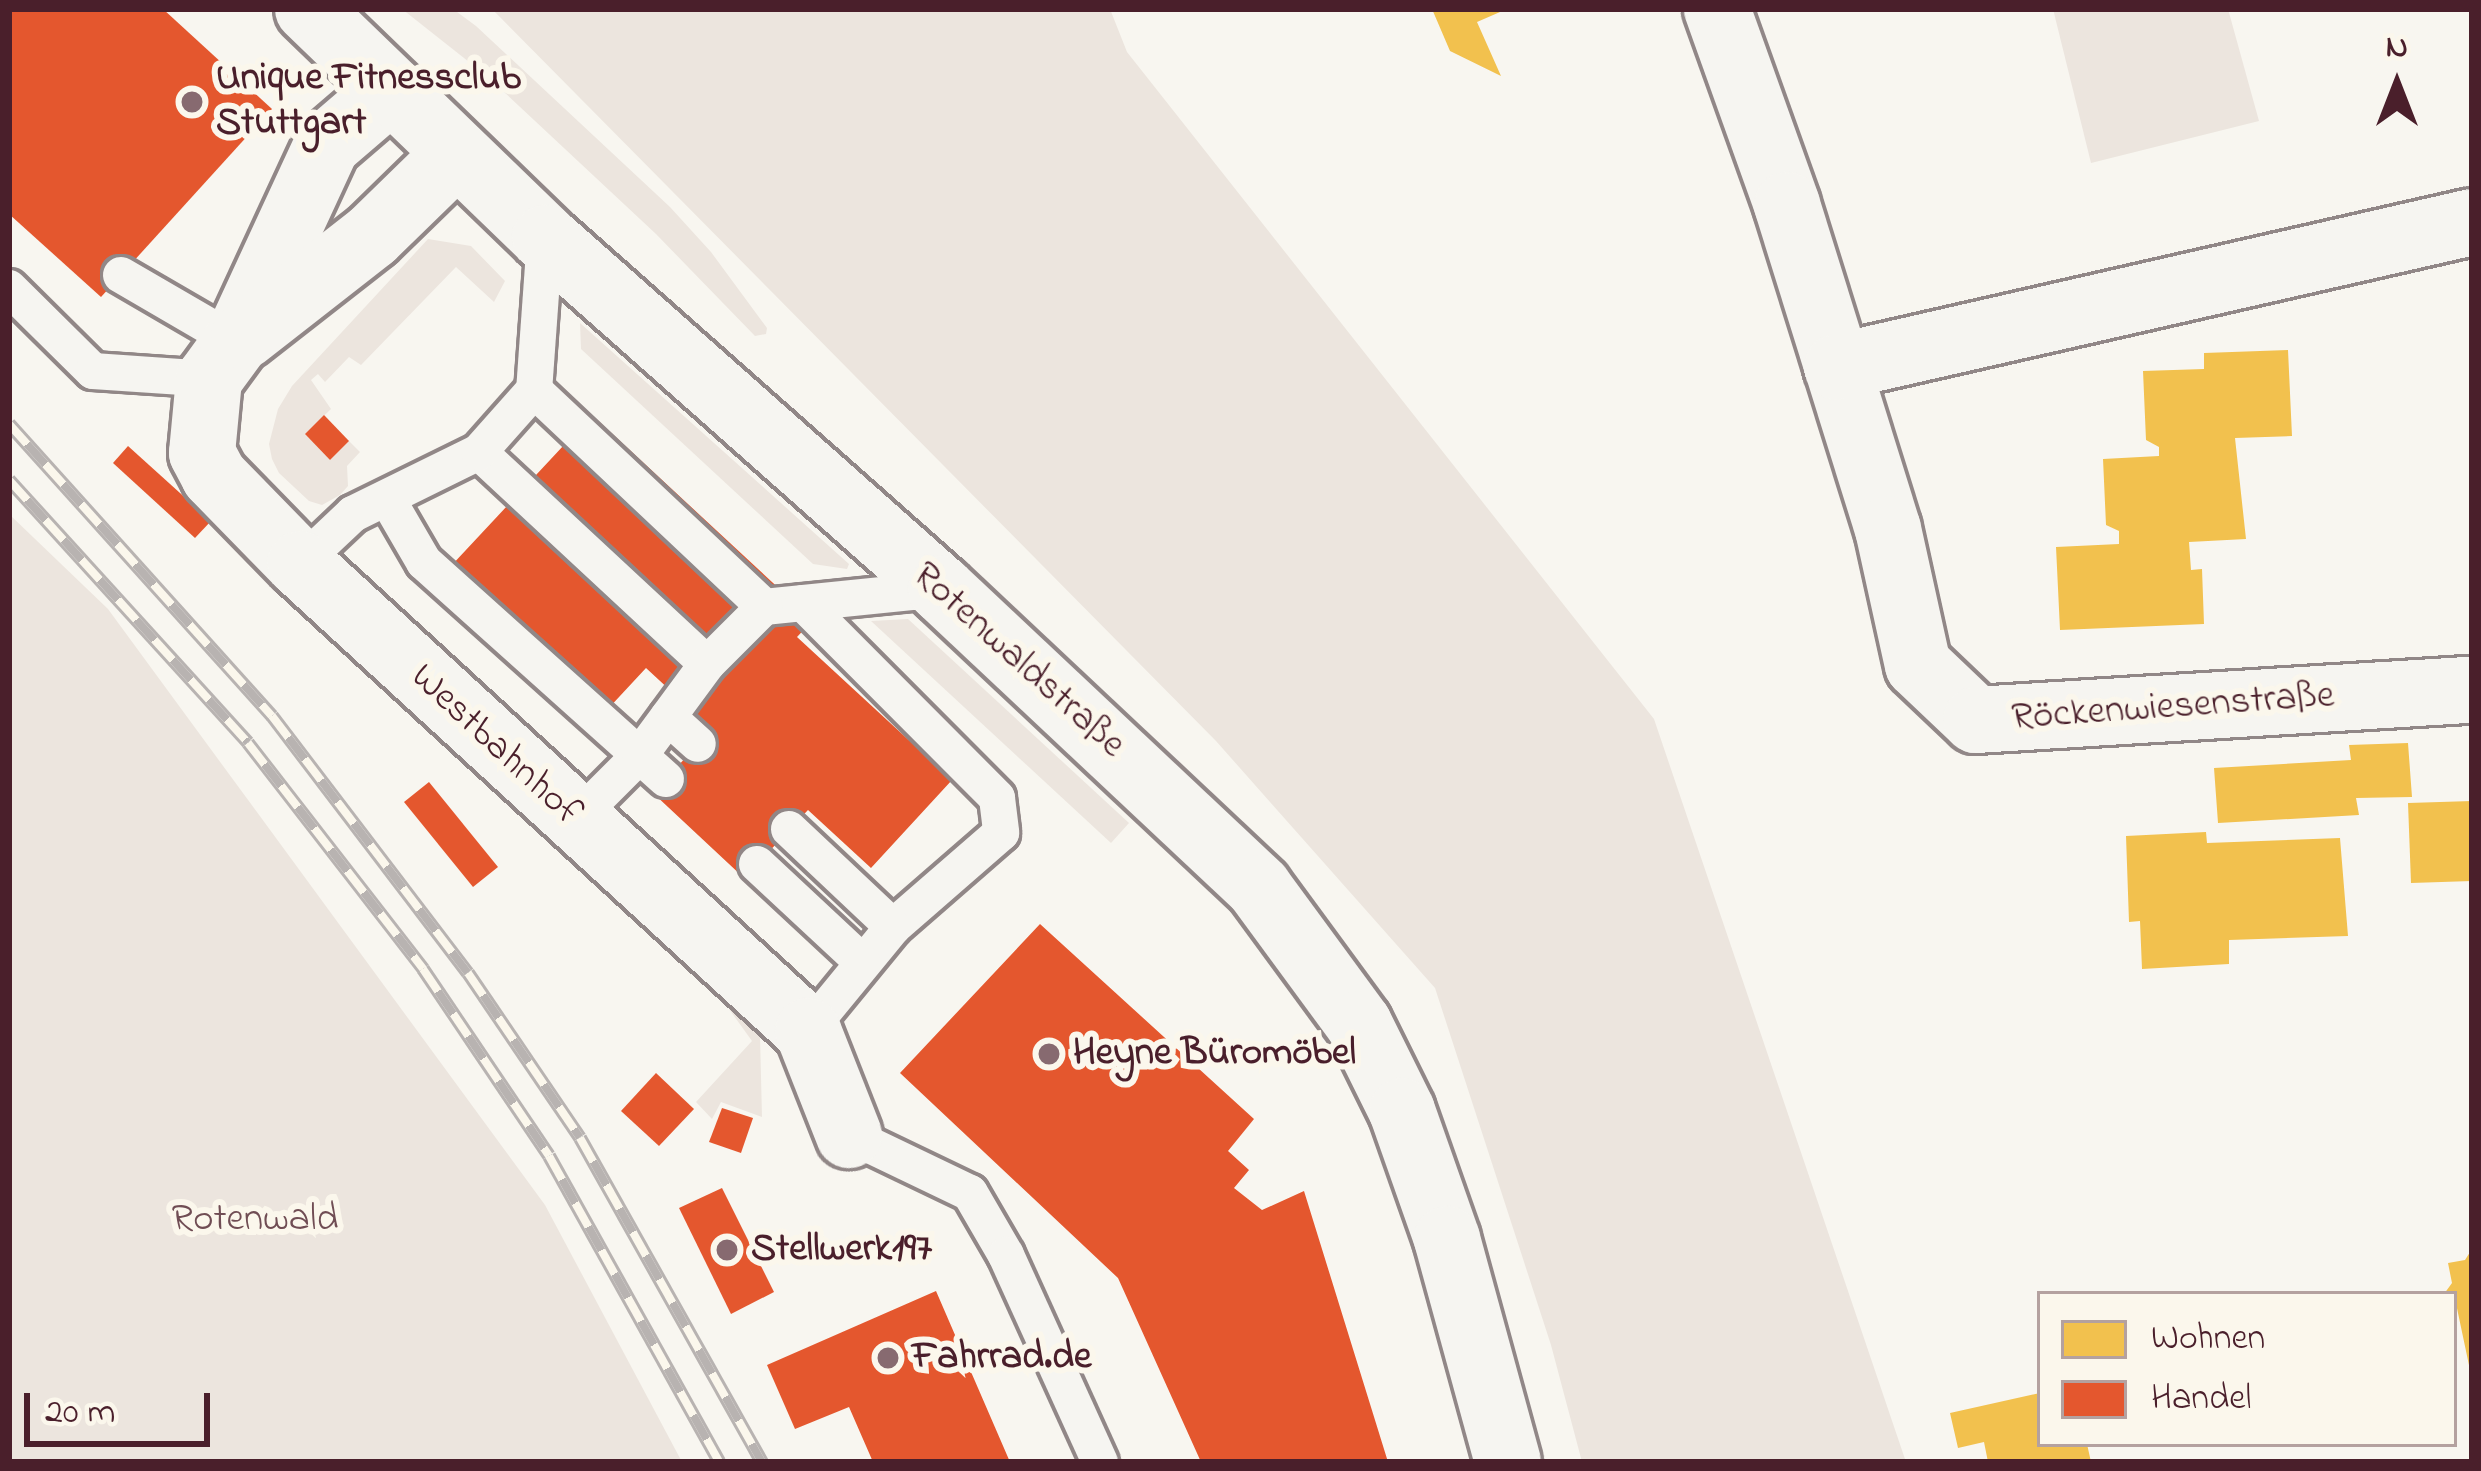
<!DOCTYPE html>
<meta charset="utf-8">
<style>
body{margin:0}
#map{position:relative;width:2481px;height:1471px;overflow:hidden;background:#f8f6f0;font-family:"Indie Flower",sans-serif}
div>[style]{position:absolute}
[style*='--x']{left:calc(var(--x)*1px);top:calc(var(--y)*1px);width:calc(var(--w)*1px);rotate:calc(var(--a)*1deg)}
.green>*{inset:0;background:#ece5de}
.homes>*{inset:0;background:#f2c14e}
.shops>*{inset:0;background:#e4572e}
.roads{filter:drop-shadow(3px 0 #918787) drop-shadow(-3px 0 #918787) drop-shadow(0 3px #918787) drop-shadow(0 -3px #918787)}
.lane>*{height:36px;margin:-18px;padding:0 18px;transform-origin:18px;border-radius:18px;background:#f6f5f1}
.street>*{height:66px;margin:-33px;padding:0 33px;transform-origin:33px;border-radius:33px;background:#f6f5f1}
.secondary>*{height:66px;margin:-33px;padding:0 33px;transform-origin:33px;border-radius:33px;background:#f6f5f1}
.rail>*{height:14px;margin-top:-7px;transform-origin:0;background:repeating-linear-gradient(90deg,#fbf7ec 0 27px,#b8b3b1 0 54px);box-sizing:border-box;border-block:3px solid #b8b3b1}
.dots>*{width:33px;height:33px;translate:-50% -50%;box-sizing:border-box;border:6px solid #fbf7ec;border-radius:50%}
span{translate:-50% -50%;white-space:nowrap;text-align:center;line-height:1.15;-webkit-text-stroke:12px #fbf7ec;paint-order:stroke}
.poi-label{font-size:39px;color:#4a1f2b;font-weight:700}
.left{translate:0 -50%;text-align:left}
.street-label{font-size:39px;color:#4a1f2b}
.park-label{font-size:39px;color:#704d54}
.frame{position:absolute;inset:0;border:12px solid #4a1f2b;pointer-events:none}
.legend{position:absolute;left:2037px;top:1291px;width:420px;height:156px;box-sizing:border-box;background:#fbf7ec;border:3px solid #b4a19f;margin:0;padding:15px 21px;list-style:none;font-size:36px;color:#4a1f2b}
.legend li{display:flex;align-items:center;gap:24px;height:60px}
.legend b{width:60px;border:3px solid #b4a19f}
.north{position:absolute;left:2337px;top:24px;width:120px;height:120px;-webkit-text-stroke:9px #fbf7ec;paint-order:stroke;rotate:0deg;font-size:33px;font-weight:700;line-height:48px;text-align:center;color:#4a1f2b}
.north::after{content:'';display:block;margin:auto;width:42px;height:54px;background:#4a1f2b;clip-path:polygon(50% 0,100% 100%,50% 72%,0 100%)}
.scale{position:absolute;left:24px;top:1393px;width:186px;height:54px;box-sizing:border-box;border:6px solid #4a1f2b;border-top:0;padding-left:15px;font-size:36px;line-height:42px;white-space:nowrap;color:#4a1f2b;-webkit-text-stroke:9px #fbf7ec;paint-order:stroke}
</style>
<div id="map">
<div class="green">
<div style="clip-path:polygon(402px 9px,453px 9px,476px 26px,670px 207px,711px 252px,767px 328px,766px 334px,755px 336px,656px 234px,488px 77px)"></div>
<div style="clip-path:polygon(492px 9px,1110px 9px,1127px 52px,1654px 719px,1906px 1462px,1582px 1462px,1551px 1345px,1435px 988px,1216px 741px)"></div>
<div style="clip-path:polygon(2053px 9px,2228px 9px,2259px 121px,2091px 163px)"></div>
<div style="clip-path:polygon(428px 239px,471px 246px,505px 281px,494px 302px,456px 267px,361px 365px,349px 357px,325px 382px,318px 374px,311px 380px,331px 409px,305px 434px,330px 460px,349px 441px,360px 452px,347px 466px,348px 486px,340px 495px,322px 505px,309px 501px,279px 473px,272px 459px,269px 444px,278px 409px,292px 386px)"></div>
<div style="clip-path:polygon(580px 323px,849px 564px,847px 569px,813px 564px,581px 349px)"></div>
<div style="clip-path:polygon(9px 514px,108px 609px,545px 1205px,682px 1462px,9px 1462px)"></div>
<div style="clip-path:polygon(908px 619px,1129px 823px,1111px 843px,871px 621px)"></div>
<div style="clip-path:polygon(731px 1004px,747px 1013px,760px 1036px,762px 1117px,721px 1102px,712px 1119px,696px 1102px,752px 1041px,729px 1009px)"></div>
</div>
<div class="homes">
<div style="clip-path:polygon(1432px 9px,1507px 9px,1477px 22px,1501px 76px,1450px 51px)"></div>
<div style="clip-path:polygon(2288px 350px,2292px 436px,2235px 438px,2246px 539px,2189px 542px,2191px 570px,2202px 569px,2204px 624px,2060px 630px,2056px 547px,2119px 544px,2119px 531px,2106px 525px,2103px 459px,2159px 456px,2159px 447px,2146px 440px,2143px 371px,2204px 369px,2204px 353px)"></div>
<div style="clip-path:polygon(2408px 743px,2412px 797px,2356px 798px,2359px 815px,2218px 823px,2214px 768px,2351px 760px,2349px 745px)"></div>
<div style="clip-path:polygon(2472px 801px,2472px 881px,2411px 883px,2408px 803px)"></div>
<div style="clip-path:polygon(2206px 832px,2207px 843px,2340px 838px,2348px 936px,2229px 940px,2229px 964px,2142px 969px,2140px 921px,2129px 922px,2126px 836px)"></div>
<div style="clip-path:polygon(2472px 1249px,2472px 1370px,2470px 1370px,2454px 1294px,2444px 1294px,2452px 1283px,2448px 1263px,2465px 1260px)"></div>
<div style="clip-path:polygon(2040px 1393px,2040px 1444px,2087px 1444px,2091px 1462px,1988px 1462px,1984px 1442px,1958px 1448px,1950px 1413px)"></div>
</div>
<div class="shops">
<div style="clip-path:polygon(9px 9px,163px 9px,272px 109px,101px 297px,9px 214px)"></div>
<div style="clip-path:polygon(324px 415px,349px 441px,330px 460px,305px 434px)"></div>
<div style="clip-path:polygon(592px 415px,813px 620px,797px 637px,952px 780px,871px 868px,808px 810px,744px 878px,653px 793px,712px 729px,646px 668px,593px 725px,437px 581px)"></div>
<div style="clip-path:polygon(128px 446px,211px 521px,195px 538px,113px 463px)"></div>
<div style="clip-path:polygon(429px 782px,498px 867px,473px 887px,404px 802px)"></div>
<div style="clip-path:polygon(1040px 924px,1254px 1119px,1228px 1151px,1249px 1170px,1234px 1188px,1262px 1210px,1304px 1191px,1388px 1462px,1201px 1462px,1118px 1278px,900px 1073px)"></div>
<div style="clip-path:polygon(656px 1073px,694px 1109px,659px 1146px,621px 1111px)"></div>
<div style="clip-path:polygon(722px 1108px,753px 1118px,741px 1153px,709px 1142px)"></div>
<div style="clip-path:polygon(722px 1188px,774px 1292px,731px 1314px,679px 1208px)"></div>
<div style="clip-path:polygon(936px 1291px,1010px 1462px,873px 1462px,849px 1407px,795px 1429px,767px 1365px)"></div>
</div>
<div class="roads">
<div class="lane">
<div style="--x:545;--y:238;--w:152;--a:94.1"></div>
<div style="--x:534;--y:390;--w:316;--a:43.3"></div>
<div style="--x:764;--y:607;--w:178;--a:-5.8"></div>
<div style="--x:121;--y:275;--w:133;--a:30.2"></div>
<div style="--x:9;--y:288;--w:118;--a:44.7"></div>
<div style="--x:93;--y:371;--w:116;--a:3.9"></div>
<div style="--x:479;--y:452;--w:311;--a:42.9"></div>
<div style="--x:388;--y:500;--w:72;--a:59.9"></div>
<div style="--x:424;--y:562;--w:325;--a:41.9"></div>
<div style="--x:300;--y:564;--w:73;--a:-43.3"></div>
<div style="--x:353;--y:514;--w:140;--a:-26.2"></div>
<div style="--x:479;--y:452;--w:83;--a:-48.4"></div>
<div style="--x:803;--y:603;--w:275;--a:45.1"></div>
<div style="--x:997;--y:798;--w:35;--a:83"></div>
<div style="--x:1001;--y:833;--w:143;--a:139"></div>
<div style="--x:893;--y:927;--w:134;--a:129.3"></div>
<div style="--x:668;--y:717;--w:40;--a:42"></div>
<div style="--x:574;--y:821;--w:93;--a:-45"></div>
<div style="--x:640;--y:755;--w:113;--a:-53.6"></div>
<div style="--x:707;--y:664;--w:81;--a:-45"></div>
<div style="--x:789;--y:829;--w:143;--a:43.3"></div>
<div style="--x:757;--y:864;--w:144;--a:43"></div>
<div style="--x:849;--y:1135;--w:134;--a:25.6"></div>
<div style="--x:970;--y:1193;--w:72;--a:59.9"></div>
<div style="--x:1006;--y:1255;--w:227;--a:65.6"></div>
</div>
<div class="street">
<div style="--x:1717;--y:9;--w:208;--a:70.3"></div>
<div style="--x:1787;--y:205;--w:339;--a:72.7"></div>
<div style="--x:1888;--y:529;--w:139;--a:77.6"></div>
<div style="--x:1918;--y:665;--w:80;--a:43.5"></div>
<div style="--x:1976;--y:720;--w:497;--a:-3.5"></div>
<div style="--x:391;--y:90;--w:84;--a:139.3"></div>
<div style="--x:327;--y:145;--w:217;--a:114.8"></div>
<div style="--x:236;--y:342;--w:46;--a:126.1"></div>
<div style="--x:209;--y:379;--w:74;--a:95.4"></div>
<div style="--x:202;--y:453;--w:26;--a:62"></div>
<div style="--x:214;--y:476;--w:123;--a:45.7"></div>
<div style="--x:300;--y:564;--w:690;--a:42.59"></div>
<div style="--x:808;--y:1031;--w:112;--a:68.5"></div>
<div style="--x:244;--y:336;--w:162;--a:-38"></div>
<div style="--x:372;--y:236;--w:117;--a:-44.3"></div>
<div style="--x:1837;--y:367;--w:651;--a:-12.86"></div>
</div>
<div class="secondary">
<div style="--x:308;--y:9;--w:330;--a:44"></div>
<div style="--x:545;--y:238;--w:529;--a:41.55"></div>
<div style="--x:941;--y:589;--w:436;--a:43.2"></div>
<div style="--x:1259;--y:888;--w:169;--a:53.7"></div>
<div style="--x:1359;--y:1024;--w:97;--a:63.7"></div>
<div style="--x:1402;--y:1111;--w:136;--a:70.6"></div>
<div style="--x:1447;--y:1239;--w:231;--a:74.7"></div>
</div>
</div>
<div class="rail">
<div style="--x:9;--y:424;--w:393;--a:48"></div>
<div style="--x:272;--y:716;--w:323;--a:52.7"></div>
<div style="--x:468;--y:973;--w:199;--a:55.8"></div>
<div style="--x:580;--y:1138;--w:372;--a:60.7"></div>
<div style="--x:9;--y:480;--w:355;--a:47.7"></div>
<div style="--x:248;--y:743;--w:286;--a:52.2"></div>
<div style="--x:423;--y:969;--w:225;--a:56"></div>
<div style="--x:549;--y:1156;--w:350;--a:60.9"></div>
</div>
<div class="dots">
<div style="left:192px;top:102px;background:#876a70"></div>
<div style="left:1049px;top:1054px;background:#876a70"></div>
<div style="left:727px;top:1250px;background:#876a70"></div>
<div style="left:888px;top:1358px;background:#876a70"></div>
</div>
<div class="poi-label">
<span class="left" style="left:216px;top:102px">Unique Fitnessclub<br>Stuttgart</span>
<span class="left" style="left:1073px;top:1054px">Heyne Büromöbel</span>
<span class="left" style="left:751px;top:1250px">Stellwerk197</span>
<span class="left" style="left:912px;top:1358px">Fahrrad.de</span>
</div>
<div class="street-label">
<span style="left:1018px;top:661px;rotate:42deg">Rotenwaldstraße</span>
<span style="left:2173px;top:708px;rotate:-4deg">Röckenwiesenstraße</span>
<span style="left:495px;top:746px;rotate:43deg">Westbahnhof</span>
</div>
<div class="park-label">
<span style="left:255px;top:1220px">Rotenwald</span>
</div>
<div class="frame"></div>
<ul class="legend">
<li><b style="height:33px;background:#f2c14e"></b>Wohnen</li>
<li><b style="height:33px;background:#e4572e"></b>Handel</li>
</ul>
<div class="north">N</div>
<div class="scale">20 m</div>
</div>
